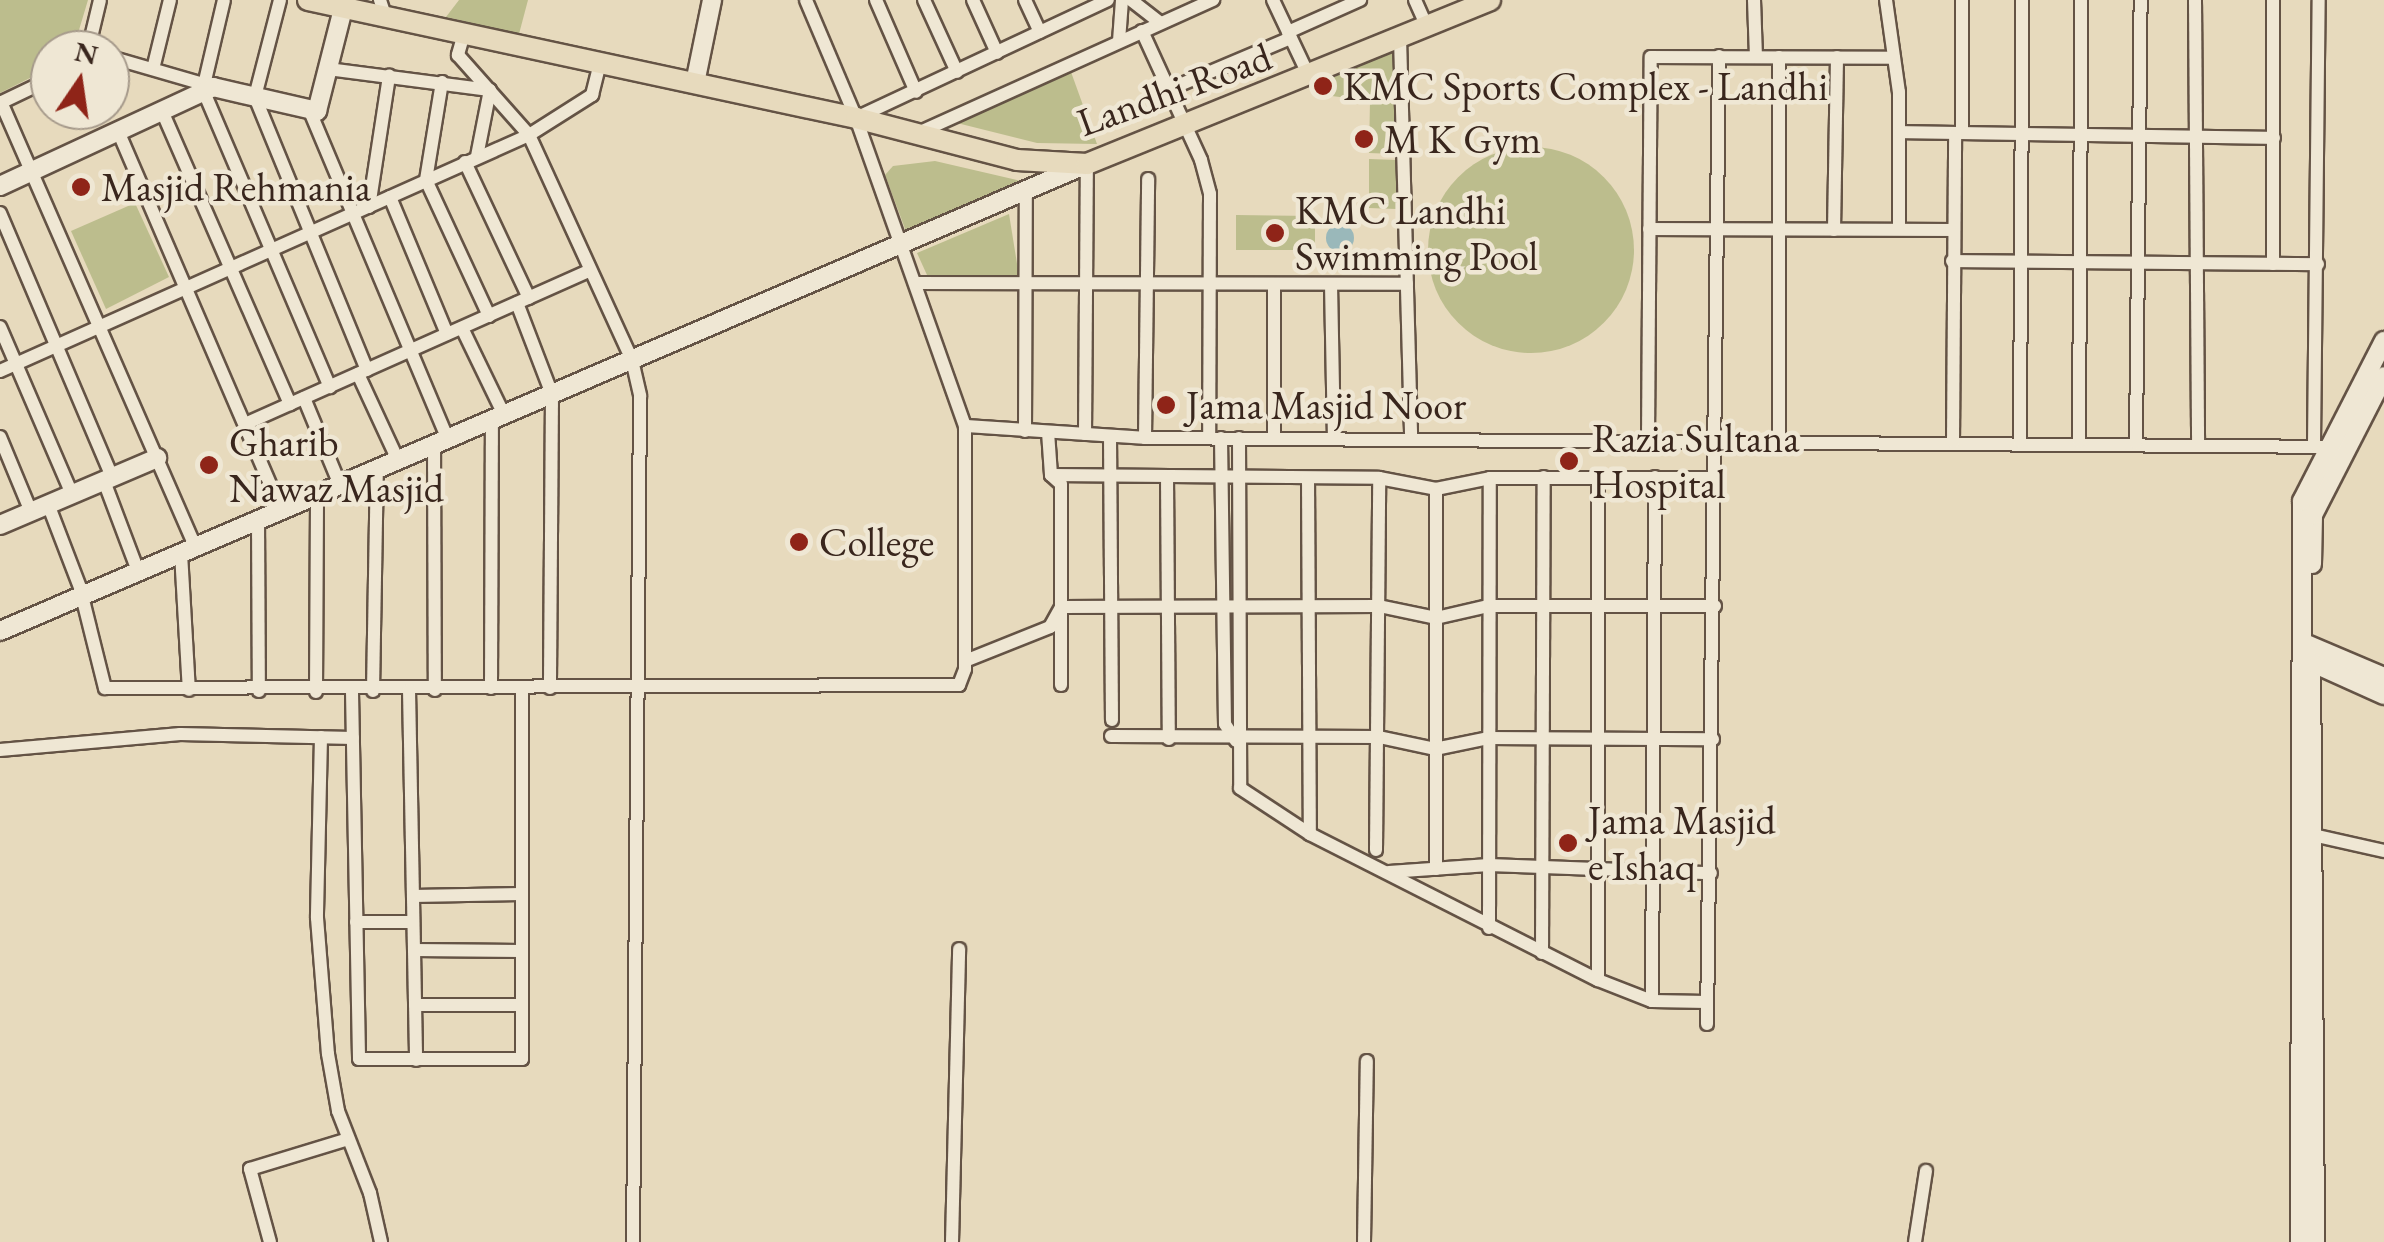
<!DOCTYPE html>
<style>
body{margin:0}
#map{position:relative;width:2384px;height:1242px;overflow:hidden;background:#e7dabd;font-family:"EB Garamond",serif}
div>[style]{position:absolute}
[style*='--x']{left:calc(var(--x)*1px);top:calc(var(--y)*1px);width:calc(var(--w)*1px);rotate:calc(var(--a)*1deg)}
.green>*{inset:0;background:#bcbd8d}
.round{border-radius:50%}
.water>*{inset:0;background:#9ab8ba}
.roads{filter:drop-shadow(2px 0 #645345) drop-shadow(-2px 0 #645345) drop-shadow(0 2px #645345) drop-shadow(0 -2px #645345)}
.street>*{height:12px;margin:-6px;padding:0 6px;transform-origin:6px;border-radius:6px;background:#efe7d4}
.secondary>*{height:18px;margin:-9px;padding:0 9px;transform-origin:9px;border-radius:9px;background:#efe7d4}
.primary>*{height:20px;margin:-10px;padding:0 10px;transform-origin:10px;border-radius:10px;background:#e7dabd}
.dots>*{width:28px;height:28px;translate:-50% -50%;box-sizing:border-box;border:5px solid #efe7d4;border-radius:50%}
span{translate:-50% -50%;white-space:nowrap;text-align:center;line-height:1.15;-webkit-text-stroke:9px #efe7d4;paint-order:stroke}
.poi-label{font-size:40px;color:#39261d}
.left{translate:0 -50%;text-align:left}
.street-label{font-size:40px;color:#39261d}
.north{position:absolute;left:30px;top:30px;width:100px;height:100px;box-sizing:border-box;background:#efe7d4;border:2px solid #a69a8b;border-radius:50%;rotate:13deg;font-size:28px;font-weight:700;line-height:40px;text-align:center;color:#39261d}
.north::after{content:'';display:block;margin:auto;width:35px;height:45px;background:#8f2418;clip-path:polygon(50% 0,100% 100%,50% 72%,0 100%)}
</style>
<div id="map">
<div class="green">
<div style="clip-path:polygon(0 0,88px 0,73px 50px,50px 50px,50px 68px,0 93px)"></div>
<div style="clip-path:polygon(459px 0,528px 0,519px 34px,446px 17px)"></div>
<div style="clip-path:polygon(1393px 51px,1395px 154px,1369px 153px,1370px 101px,1332px 96px,1332px 78px)"></div>
<div style="clip-path:polygon(1071px 72px,1097px 144px,1037px 143px,957px 123px)"></div>
<div class="round" style="left:1428px;top:147px;width:206px;height:206px"></div>
<div style="clip-path:polygon(1369px 159px,1397px 160px,1396px 209px,1369px 208px)"></div>
<div style="clip-path:polygon(935px 161px,1025px 182px,907px 234px,885px 175px,893px 166px)"></div>
<div style="clip-path:polygon(135px 203px,169px 277px,106px 309px,71px 231px)"></div>
<div style="clip-path:polygon(1009px 214px,1019px 276px,927px 275px,917px 253px)"></div>
<div style="clip-path:polygon(1236px 215px,1315px 216px,1315px 250px,1236px 250px)"></div>
</div>
<div class="water">
<div class="round" style="left:1326px;top:224px;width:28px;height:28px"></div>
</div>
<div class="roads">
<div class="street">
<div style="--x:280;--y:0;--w:100;--a:104.5"></div>
<div style="--x:255;--y:97;--w:295;--a:67.7"></div>
<div style="--x:380;--y:0;--w:20;--a:72"></div>
<div style="--x:876;--y:0;--w:100;--a:66.5"></div>
<div style="--x:924;--y:0;--w:79;--a:65.4"></div>
<div style="--x:973;--y:0;--w:58;--a:65.6"></div>
<div style="--x:1025;--y:0;--w:35;--a:65"></div>
<div style="--x:1131;--y:0;--w:37;--a:38"></div>
<div style="--x:1273;--y:0;--w:84;--a:64.7"></div>
<div style="--x:1415;--y:0;--w:30;--a:66"></div>
<div style="--x:1754;--y:0;--w:56;--a:88"></div>
<div style="--x:1886;--y:0;--w:93;--a:82"></div>
<div style="--x:1899;--y:92;--w:137;--a:90"></div>
<div style="--x:1962;--y:0;--w:133;--a:90"></div>
<div style="--x:2195;--y:0;--w:443;--a:89.6"></div>
<div style="--x:1142;--y:31;--w:142;--a:65.4"></div>
<div style="--x:1201;--y:160;--w:35;--a:75"></div>
<div style="--x:1210;--y:194;--w:243;--a:90.2"></div>
<div style="--x:1288;--y:32;--w:79;--a:-24"></div>
<div style="--x:463;--y:37;--w:19;--a:106"></div>
<div style="--x:458;--y:55;--w:107;--a:48.4"></div>
<div style="--x:529;--y:135;--w:247;--a:65.4"></div>
<div style="--x:632;--y:360;--w:37;--a:77"></div>
<div style="--x:640;--y:396;--w:846;--a:90.47"></div>
<div style="--x:1400;--y:38;--w:400;--a:88.4"></div>
<div style="--x:1119;--y:41;--w:41;--a:-85.8"></div>
<div style="--x:88;--y:50;--w:51;--a:-76.5"></div>
<div style="--x:110;--y:57;--w:107;--a:16.2"></div>
<div style="--x:153;--y:69;--w:71;--a:-76.2"></div>
<div style="--x:328;--y:69;--w:163;--a:7.4"></div>
<div style="--x:490;--y:90;--w:67;--a:101.1"></div>
<div style="--x:442;--y:82;--w:99;--a:99.3"></div>
<div style="--x:426;--y:180;--w:150;--a:65.1"></div>
<div style="--x:204;--y:85;--w:87;--a:-76.8"></div>
<div style="--x:1170;--y:89;--w:131;--a:-22.9"></div>
<div style="--x:204;--y:92;--w:321;--a:66.9"></div>
<div style="--x:1;--y:102;--w:485;--a:66.4"></div>
<div style="--x:0;--y:103;--w:55;--a:-25.6"></div>
<div style="--x:309;--y:109;--w:358;--a:67.2"></div>
<div style="--x:162;--y:111;--w:320;--a:66.4"></div>
<div style="--x:856;--y:118;--w:278;--a:-25.1"></div>
<div style="--x:118;--y:131;--w:413;--a:66.7"></div>
<div style="--x:1900;--y:132;--w:374;--a:0.9"></div>
<div style="--x:918;--y:133;--w:324;--a:-24.3"></div>
<div style="--x:465;--y:162;--w:150;--a:64.8"></div>
<div style="--x:390;--y:197;--w:148;--a:67.4"></div>
<div style="--x:369;--y:207;--w:133;--a:-81.3"></div>
<div style="--x:0;--y:213;--w:287;--a:67"></div>
<div style="--x:1649;--y:229;--w:303;--a:0.2"></div>
<div style="--x:1834;--y:230;--w:173;--a:-89"></div>
<div style="--x:1952;--y:261;--w:366;--a:0.5"></div>
<div style="--x:2273;--y:264;--w:264;--a:-90"></div>
<div style="--x:916;--y:283;--w:491;--a:0.1"></div>
<div style="--x:1274;--y:284;--w:154;--a:90"></div>
<div style="--x:1331;--y:284;--w:154;--a:88.9"></div>
<div style="--x:517;--y:303;--w:97;--a:69"></div>
<div style="--x:552;--y:394;--w:294;--a:90.4"></div>
<div style="--x:0;--y:327;--w:182;--a:66.7"></div>
<div style="--x:462;--y:328;--w:97;--a:64.2"></div>
<div style="--x:0;--y:371;--w:579;--a:-24.04"></div>
<div style="--x:529;--y:135;--w:75;--a:-32.4"></div>
<div style="--x:592;--y:95;--w:29;--a:-76"></div>
<div style="--x:358;--y:374;--w:95;--a:65.1"></div>
<div style="--x:304;--y:398;--w:94;--a:67.5"></div>
<div style="--x:245;--y:424;--w:373;--a:-24"></div>
<div style="--x:965;--y:426;--w:180;--a:3.8"></div>
<div style="--x:1145;--y:438;--w:1192;--a:0.43"></div>
<div style="--x:1025;--y:431;--w:240;--a:-89.8"></div>
<div style="--x:1048;--y:432;--w:43;--a:86"></div>
<div style="--x:1051;--y:475;--w:13;--a:42"></div>
<div style="--x:1061;--y:484;--w:201;--a:90"></div>
<div style="--x:1085;--y:434;--w:270;--a:-89.6"></div>
<div style="--x:1110;--y:436;--w:284;--a:89.6"></div>
<div style="--x:0;--y:437;--w:81;--a:67.5"></div>
<div style="--x:1145;--y:438;--w:259;--a:-89.3"></div>
<div style="--x:1221;--y:438;--w:286;--a:89.2"></div>
<div style="--x:1225;--y:724;--w:20;--a:57"></div>
<div style="--x:1239;--y:438;--w:350;--a:89.8"></div>
<div style="--x:1240;--y:788;--w:84;--a:33.3"></div>
<div style="--x:1310;--y:834;--w:323;--a:26.9"></div>
<div style="--x:1598;--y:980;--w:58;--a:21.3"></div>
<div style="--x:1652;--y:1001;--w:55;--a:1"></div>
<div style="--x:1648;--y:439;--w:382;--a:-89.6"></div>
<div style="--x:1651;--y:57;--w:243;--a:0.2"></div>
<div style="--x:1779;--y:440;--w:383;--a:-90"></div>
<div style="--x:1953;--y:442;--w:309;--a:-89.6"></div>
<div style="--x:2020;--y:442;--w:442;--a:-89.7"></div>
<div style="--x:2079;--y:442;--w:442;--a:-89.7"></div>
<div style="--x:2136;--y:443;--w:443;--a:-89.4"></div>
<div style="--x:434;--y:444;--w:246;--a:89.8"></div>
<div style="--x:2314;--y:444;--w:444;--a:-89.4"></div>
<div style="--x:1051;--y:475;--w:328;--a:0.5"></div>
<div style="--x:1379;--y:478;--w:58;--a:10.9"></div>
<div style="--x:1436;--y:489;--w:55;--a:-11.5"></div>
<div style="--x:1490;--y:478;--w:227;--a:0"></div>
<div style="--x:1167;--y:477;--w:262;--a:89.6"></div>
<div style="--x:1598;--y:477;--w:503;--a:90"></div>
<div style="--x:1308;--y:478;--w:356;--a:89.7"></div>
<div style="--x:104;--y:481;--w:96;--a:69.3"></div>
<div style="--x:1436;--y:489;--w:380;--a:90"></div>
<div style="--x:48;--y:504;--w:97;--a:69"></div>
<div style="--x:258;--y:520;--w:171;--a:89.7"></div>
<div style="--x:181;--y:553;--w:137;--a:86.7"></div>
<div style="--x:82;--y:596;--w:95;--a:76"></div>
<div style="--x:105;--y:688;--w:854;--a:-0.2"></div>
<div style="--x:959;--y:685;--w:17;--a:-69"></div>
<div style="--x:965;--y:669;--w:243;--a:-90"></div>
<div style="--x:965;--y:426;--w:327;--a:-109.5"></div>
<div style="--x:856;--y:118;--w:128;--a:-113"></div>
<div style="--x:965;--y:661;--w:92;--a:-21.8"></div>
<div style="--x:1050;--y:627;--w:23;--a:-61"></div>
<div style="--x:1061;--y:607;--w:318;--a:-0.2"></div>
<div style="--x:1379;--y:606;--w:58;--a:11.9"></div>
<div style="--x:1436;--y:618;--w:53;--a:-13"></div>
<div style="--x:1488;--y:606;--w:227;--a:0"></div>
<div style="--x:491;--y:688;--w:268;--a:-89.8"></div>
<div style="--x:409;--y:690;--w:370;--a:88.9"></div>
<div style="--x:373;--y:691;--w:222;--a:-89"></div>
<div style="--x:316;--y:692;--w:197;--a:-89.7"></div>
<div style="--x:352;--y:692;--w:367;--a:88.9"></div>
<div style="--x:359;--y:1059;--w:163;--a:0"></div>
<div style="--x:522;--y:1059;--w:371;--a:-90"></div>
<div style="--x:1111;--y:736;--w:268;--a:0.2"></div>
<div style="--x:1379;--y:737;--w:57;--a:12.1"></div>
<div style="--x:1435;--y:749;--w:54;--a:-11.7"></div>
<div style="--x:1488;--y:738;--w:225;--a:0.3"></div>
<div style="--x:321;--y:737;--w:181;--a:91.3"></div>
<div style="--x:317;--y:918;--w:136;--a:85.4"></div>
<div style="--x:328;--y:1054;--w:58;--a:80"></div>
<div style="--x:338;--y:1111;--w:88;--a:68.7"></div>
<div style="--x:370;--y:1193;--w:50;--a:77.3"></div>
<div style="--x:0;--y:750;--w:181;--a:-5.1"></div>
<div style="--x:180;--y:734;--w:173;--a:1.3"></div>
<div style="--x:2317;--y:836;--w:69;--a:12.6"></div>
<div style="--x:1376;--y:850;--w:372;--a:-89.5"></div>
<div style="--x:1389;--y:872;--w:100;--a:-4"></div>
<div style="--x:1489;--y:865;--w:222;--a:2.1"></div>
<div style="--x:413;--y:896;--w:108;--a:-1.1"></div>
<div style="--x:356;--y:922;--w:57;--a:0"></div>
<div style="--x:1489;--y:928;--w:450;--a:-89.9"></div>
<div style="--x:414;--y:950;--w:107;--a:0.5"></div>
<div style="--x:1542;--y:953;--w:476;--a:-89.8"></div>
<div style="--x:1652;--y:1001;--w:524;--a:-89.67"></div>
<div style="--x:415;--y:1005;--w:106;--a:0"></div>
<div style="--x:1707;--y:1024;--w:968;--a:-89.29"></div>
<div style="--x:270;--y:1242;--w:76;--a:-105.3"></div>
<div style="--x:250;--y:1169;--w:102;--a:-17"></div>
<div style="--x:952;--y:1242;--w:293;--a:-88.6"></div>
<div style="--x:1364;--y:1242;--w:181;--a:-89.1"></div>
<div style="--x:1915;--y:1242;--w:72;--a:-81.2"></div>
</div>
<div class="secondary">
<div style="--x:695;--y:83;--w:85;--a:-78.4"></div>
<div style="--x:0;--y:186;--w:235;--a:-24.9"></div>
<div style="--x:213;--y:87;--w:107;--a:13"></div>
<div style="--x:317;--y:111;--w:105;--a:-75.7"></div>
<div style="--x:0;--y:525;--w:171;--a:-23.1"></div>
<div style="--x:2312;--y:564;--w:49;--a:-88.8"></div>
<div style="--x:2313;--y:515;--w:156;--a:-62.9"></div>
<div style="--x:0;--y:631;--w:1183;--a:-23.25"></div>
<div style="--x:2304;--y:643;--w:87;--a:23"></div>
<div style="--x:2311;--y:650;--w:592;--a:89.61"></div>
<div style="--x:2304;--y:659;--w:88;--a:24.2"></div>
<div style="--x:2300;--y:1242;--w:741;--a:-89.85"></div>
<div style="--x:2302;--y:501;--w:180;--a:-62.9"></div>
</div>
<div class="primary">
<div style="--x:308;--y:0;--w:561;--a:12.15"></div>
<div style="--x:856;--y:118;--w:166;--a:14.6"></div>
<div style="--x:1017;--y:160;--w:70;--a:3.3"></div>
<div style="--x:1087;--y:164;--w:435;--a:-22.1"></div>
</div>
</div>
<div class="dots">
<div style="left:1323px;top:86px;background:#8f2418"></div>
<div style="left:1364px;top:139px;background:#8f2418"></div>
<div style="left:81px;top:187px;background:#8f2418"></div>
<div style="left:1275px;top:233px;background:#8f2418"></div>
<div style="left:1166px;top:405px;background:#8f2418"></div>
<div style="left:1569px;top:461px;background:#8f2418"></div>
<div style="left:209px;top:465px;background:#8f2418"></div>
<div style="left:799px;top:542px;background:#8f2418"></div>
<div style="left:1568px;top:843px;background:#8f2418"></div>
</div>
<div class="poi-label">
<span class="left" style="left:1343px;top:86px">KMC Sports Complex - Landhi</span>
<span class="left" style="left:1384px;top:139px">M K Gym</span>
<span class="left" style="left:101px;top:187px">Masjid Rehmania</span>
<span class="left" style="left:1295px;top:233px">KMC Landhi<br>Swimming Pool</span>
<span class="left" style="left:1186px;top:405px">Jama Masjid Noor</span>
<span class="left" style="left:1592px;top:461px">Razia Sultana<br>Hospital</span>
<span class="left" style="left:229px;top:465px">Gharib<br>Nawaz Masjid</span>
<span class="left" style="left:819px;top:542px">College</span>
<span class="left" style="left:1588px;top:843px">Jama Masjid<br>e Ishaq</span>
</div>
<div class="street-label">
<span style="left:1174px;top:89px;rotate:-20deg">Landhi Road</span>
</div>
<div class="north">N</div>
</div>
